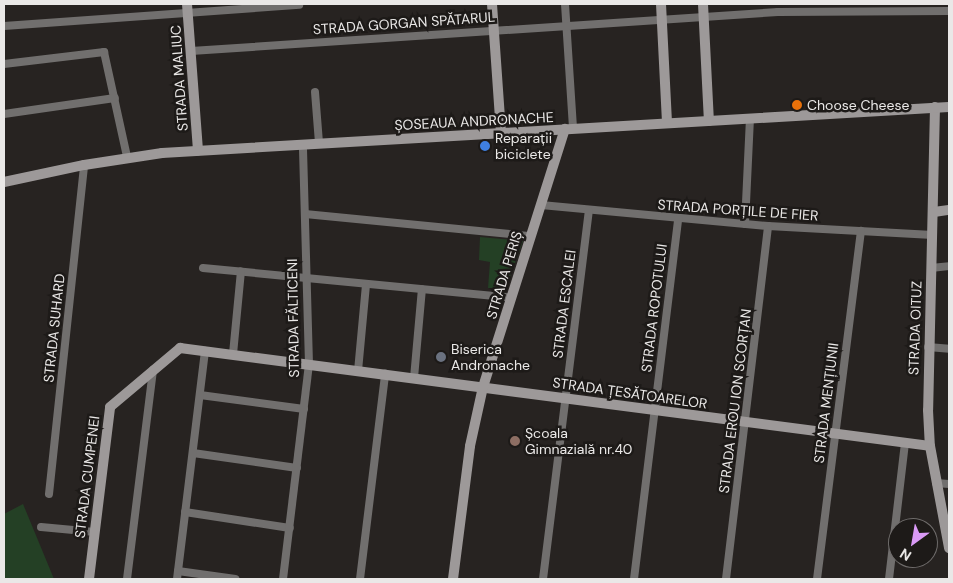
<!DOCTYPE html>
<meta charset="utf-8">
<style>
body{margin:0}
#map{position:relative;width:953px;height:583px;overflow:hidden;background:#272321;font-family:"DM Sans",sans-serif}
div>[style]{position:absolute}
[style*='--x']{left:calc(var(--x)*1px);top:calc(var(--y)*1px);width:calc(var(--w)*1px);rotate:calc(var(--a)*1deg)}
.green>*{inset:0;background:#244025}
.street>*{height:8px;margin:-4px;padding:0 4px;transform-origin:4px;border-radius:4px;background:#716f6e}
.secondary>*{height:10px;margin:-5px;padding:0 5px;transform-origin:5px;border-radius:5px;background:#9d9999}
.dots>*{width:14px;height:14px;translate:-50% -50%;box-sizing:border-box;border:2px solid #1d1a18;border-radius:50%}
span{translate:-50% -50%;white-space:nowrap;text-align:center;line-height:1.15;-webkit-text-stroke:5px #1d1a18;paint-order:stroke}
.street-label{font-size:14px;color:#eae8e7}
.poi-label{font-size:14px;color:#eae8e7}
.left{translate:0 -50%;text-align:left}
.frame{position:absolute;inset:0;border:5px solid #eae8e7;pointer-events:none}
.north{position:absolute;left:888px;top:518px;width:50px;height:50px;box-sizing:border-box;background:#1d1a18;border:1px solid #6f6c6b;border-radius:50%;rotate:212deg;font-size:14px;font-weight:700;line-height:20px;text-align:center;color:#eae8e7}
.north::after{content:'';display:block;margin:auto;width:18px;height:22px;background:#da9af6;clip-path:polygon(50% 0,100% 100%,50% 72%,0 100%)}
</style>
<div id="map">
<div class="green">
<div style="clip-path:polygon(480px 237px,523px 241px,505px 290px,488px 288px,490px 262px,479px 260px)"></div>
<div style="clip-path:polygon(23px 504px,54px 579px,4px 579px,4px 514px)"></div>
</div>
<div class="street">
<div style="--x:565;--y:4;--w:125;--a:86.3"></div>
<div style="--x:4;--y:26;--w:296;--a:-4.1"></div>
<div style="--x:191;--y:51;--w:588;--a:-3.8"></div>
<div style="--x:778;--y:12;--w:171;--a:-0.3"></div>
<div style="--x:4;--y:64;--w:101;--a:-6.8"></div>
<div style="--x:104;--y:52;--w:107;--a:77.6"></div>
<div style="--x:315;--y:92;--w:51;--a:85.5"></div>
<div style="--x:4;--y:114;--w:112;--a:-8.2"></div>
<div style="--x:541;--y:205;--w:228;--a:5.3"></div>
<div style="--x:768;--y:226;--w:165;--a:3.1"></div>
<div style="--x:305;--y:214;--w:227;--a:5.6"></div>
<div style="--x:745;--y:224;--w:106;--a:-87.3"></div>
<div style="--x:203;--y:268;--w:310;--a:5.5"></div>
<div style="--x:931;--y:268;--w:18;--a:-6"></div>
<div style="--x:928;--y:347;--w:21;--a:5"></div>
<div style="--x:233;--y:354;--w:83;--a:-84.5"></div>
<div style="--x:358;--y:371;--w:87;--a:-84.7"></div>
<div style="--x:414;--y:378;--w:89;--a:-84.9"></div>
<div style="--x:200;--y:395;--w:105;--a:7.7"></div>
<div style="--x:193;--y:453;--w:105;--a:8.2"></div>
<div style="--x:936;--y:483;--w:13;--a:4"></div>
<div style="--x:49;--y:494;--w:331;--a:-83.9"></div>
<div style="--x:185;--y:512;--w:106;--a:8.7"></div>
<div style="--x:41;--y:527;--w:54;--a:5.3"></div>
<div style="--x:178;--y:571;--w:58;--a:8"></div>
<div style="--x:127;--y:579;--w:211;--a:-82.9"></div>
<div style="--x:177;--y:579;--w:230;--a:-83"></div>
<div style="--x:283;--y:579;--w:217;--a:-83.1"></div>
<div style="--x:309;--y:364;--w:220;--a:-91.6"></div>
<div style="--x:360;--y:579;--w:207;--a:-83"></div>
<div style="--x:543;--y:579;--w:371;--a:-82.9"></div>
<div style="--x:634;--y:579;--w:363;--a:-83"></div>
<div style="--x:726;--y:579;--w:355;--a:-83.2"></div>
<div style="--x:817;--y:579;--w:351;--a:-82.8"></div>
<div style="--x:889;--y:579;--w:137;--a:-83.3"></div>
</div>
<div class="secondary">
<div style="--x:187;--y:4;--w:147;--a:85.7"></div>
<div style="--x:492;--y:4;--w:129;--a:86"></div>
<div style="--x:661;--y:4;--w:119;--a:87.1"></div>
<div style="--x:703;--y:4;--w:117;--a:87.1"></div>
<div style="--x:935;--y:107;--w:303;--a:91.3"></div>
<div style="--x:928;--y:410;--w:36;--a:87"></div>
<div style="--x:930;--y:446;--w:104;--a:79.4"></div>
<div style="--x:4;--y:182;--w:82;--a:-12"></div>
<div style="--x:84;--y:165;--w:79;--a:-8.7"></div>
<div style="--x:162;--y:153;--w:788;--a:-3.35"></div>
<div style="--x:934;--y:212;--w:15;--a:-8"></div>
<div style="--x:89;--y:579;--w:173;--a:-83"></div>
<div style="--x:110;--y:407;--w:92;--a:-40.1"></div>
<div style="--x:180;--y:348;--w:756;--a:7.44"></div>
<div style="--x:453;--y:579;--w:134;--a:-82.7"></div>
<div style="--x:470;--y:446;--w:60;--a:-77.6"></div>
<div style="--x:483;--y:387;--w:271;--a:-72.4"></div>
</div>
<div class="dots">
<div style="left:797px;top:105px;background:#e8710a"></div>
<div style="left:485px;top:146px;background:#3f7fe0"></div>
<div style="left:441px;top:357px;background:#6b7280"></div>
<div style="left:515px;top:441px;background:#8d6e63"></div>
</div>
<div class="street-label">
<span style="left:404px;top:23px;rotate:-4deg">STRADA GORGAN SPĂTARUL</span>
<span style="left:179px;top:78px;rotate:-94deg">STRADA MALIUC</span>
<span style="left:474px;top:121px;rotate:-3deg">ȘOSEAUA ANDRONACHE</span>
<span style="left:738px;top:210px;rotate:4deg">STRADA PORȚILE DE FIER</span>
<span style="left:504px;top:275px;rotate:-73deg">STRADA PERIȘ</span>
<span style="left:564px;top:304px;rotate:-83deg">STRADA ESCALEI</span>
<span style="left:654px;top:308px;rotate:-83deg">STRADA ROPOTULUI</span>
<span style="left:293px;top:318px;rotate:-91deg">STRADA FĂLTICENI</span>
<span style="left:54px;top:328px;rotate:-84deg">STRADA SUHARD</span>
<span style="left:915px;top:328px;rotate:-88deg">STRADA OITUZ</span>
<span style="left:630px;top:393px;rotate:8deg">STRADA ȚESĂTOARELOR</span>
<span style="left:735px;top:401px;rotate:-83deg">STRADA EROU ION SCORȚAN</span>
<span style="left:826px;top:403px;rotate:-83deg">STRADA MENȚIUNII</span>
<span style="left:87px;top:477px;rotate:-83deg">STRADA CUMPENEI</span>
</div>
<div class="poi-label">
<span class="left" style="left:807px;top:105px">Choose Cheese</span>
<span class="left" style="left:495px;top:146px">Reparații<br>biciclete</span>
<span class="left" style="left:451px;top:357px">Biserica<br>Andronache</span>
<span class="left" style="left:525px;top:441px">Școala<br>Gimnazială nr.40</span>
</div>
<div class="frame"></div>
<div class="north">N</div>
</div>
